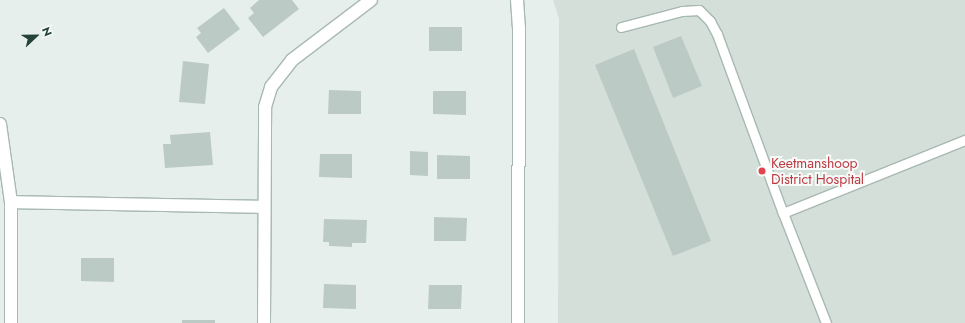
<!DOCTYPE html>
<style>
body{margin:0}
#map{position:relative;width:965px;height:323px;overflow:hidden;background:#e6efeb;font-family:Jost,sans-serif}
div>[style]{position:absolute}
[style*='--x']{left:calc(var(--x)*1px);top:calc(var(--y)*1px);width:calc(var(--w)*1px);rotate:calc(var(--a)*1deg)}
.built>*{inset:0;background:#d4dfda}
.building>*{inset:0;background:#bbcac4}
.roads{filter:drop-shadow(1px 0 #a8b8b2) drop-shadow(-1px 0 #a8b8b2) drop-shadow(0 1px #a8b8b2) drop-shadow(0 -1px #a8b8b2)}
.service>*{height:9px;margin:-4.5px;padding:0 4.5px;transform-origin:4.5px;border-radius:4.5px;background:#fff}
.minor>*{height:12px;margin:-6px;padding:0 6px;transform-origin:6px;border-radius:6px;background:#fff}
.dots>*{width:11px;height:11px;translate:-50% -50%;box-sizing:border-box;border:2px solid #f7fbf9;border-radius:50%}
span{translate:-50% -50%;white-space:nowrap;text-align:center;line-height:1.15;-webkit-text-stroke:4px #f7fbf9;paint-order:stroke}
.health-label{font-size:14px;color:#be3a42}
.left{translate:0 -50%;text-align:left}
.north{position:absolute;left:16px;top:16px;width:40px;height:40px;-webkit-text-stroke:3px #f7fbf9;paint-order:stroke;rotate:68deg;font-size:11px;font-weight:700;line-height:16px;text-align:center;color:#24423a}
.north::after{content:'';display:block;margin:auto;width:14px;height:18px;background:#24423a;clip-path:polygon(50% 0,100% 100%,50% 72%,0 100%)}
</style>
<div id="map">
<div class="built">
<div style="clip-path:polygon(553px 0,965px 0,965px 323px,558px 323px,559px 19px)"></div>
</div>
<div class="building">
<div style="clip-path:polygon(259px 0,292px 0,299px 9px,263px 37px,248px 18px,254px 13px,250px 8px)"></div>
<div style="clip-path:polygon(224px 8px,240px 29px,208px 53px,196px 37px,201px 33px,197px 28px)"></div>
<div style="clip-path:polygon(429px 27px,462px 27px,462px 51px,429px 51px)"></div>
<div style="clip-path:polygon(681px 36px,702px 86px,673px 98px,653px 47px)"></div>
<div style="clip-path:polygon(634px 49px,711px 241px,673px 256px,595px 65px)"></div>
<div style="clip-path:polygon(183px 61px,209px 64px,205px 104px,179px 102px)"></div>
<div style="clip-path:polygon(329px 90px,361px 91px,361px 114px,328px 114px)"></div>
<div style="clip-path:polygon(433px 91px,466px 91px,466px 115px,433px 114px)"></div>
<div style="clip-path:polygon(210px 132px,213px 165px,165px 168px,163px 144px,171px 144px,170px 135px)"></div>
<div style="clip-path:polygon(410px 151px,428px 152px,428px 176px,410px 175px)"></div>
<div style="clip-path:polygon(320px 154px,352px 154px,352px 178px,319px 177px)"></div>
<div style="clip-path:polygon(437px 155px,470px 156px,470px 179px,437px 179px)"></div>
<div style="clip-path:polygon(434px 217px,467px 218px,466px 241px,434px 241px)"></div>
<div style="clip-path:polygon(324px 219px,367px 220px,366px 243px,352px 243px,352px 247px,329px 246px,329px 242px,323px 242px)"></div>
<div style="clip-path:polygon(81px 258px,114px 258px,114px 282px,81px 281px)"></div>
<div style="clip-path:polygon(324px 284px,356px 285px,356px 309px,323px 308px)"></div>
<div style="clip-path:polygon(429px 285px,462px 285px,461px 309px,428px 309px)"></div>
<div style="clip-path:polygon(182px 320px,215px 320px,215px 323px,182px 323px)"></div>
</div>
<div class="roads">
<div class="service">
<div style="--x:621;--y:27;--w:63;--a:-14.7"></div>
<div style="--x:682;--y:11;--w:17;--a:-3"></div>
<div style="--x:699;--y:10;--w:16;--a:45"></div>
<div style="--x:710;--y:21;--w:15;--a:62"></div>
<div style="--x:717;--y:34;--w:191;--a:69.8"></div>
<div style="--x:783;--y:213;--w:118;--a:68.6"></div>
<div style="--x:783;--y:213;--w:196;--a:-21.9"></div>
</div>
<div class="minor">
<div style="--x:517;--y:0;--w:28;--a:86"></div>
<div style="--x:519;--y:28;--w:295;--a:90.2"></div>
<div style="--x:0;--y:124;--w:79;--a:82"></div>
<div style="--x:11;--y:202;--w:121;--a:90"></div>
<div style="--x:11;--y:202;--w:253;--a:1.1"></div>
<div style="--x:264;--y:323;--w:216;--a:-89.7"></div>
<div style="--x:265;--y:107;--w:21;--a:-73"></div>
<div style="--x:271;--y:87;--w:34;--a:-52"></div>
<div style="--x:292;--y:60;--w:99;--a:-37.2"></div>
</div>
</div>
<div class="dots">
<div style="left:762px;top:171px;background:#e0444e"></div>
</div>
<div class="health-label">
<span class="left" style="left:771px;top:171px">Keetmanshoop<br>District Hospital</span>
</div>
<div class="north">N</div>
</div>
